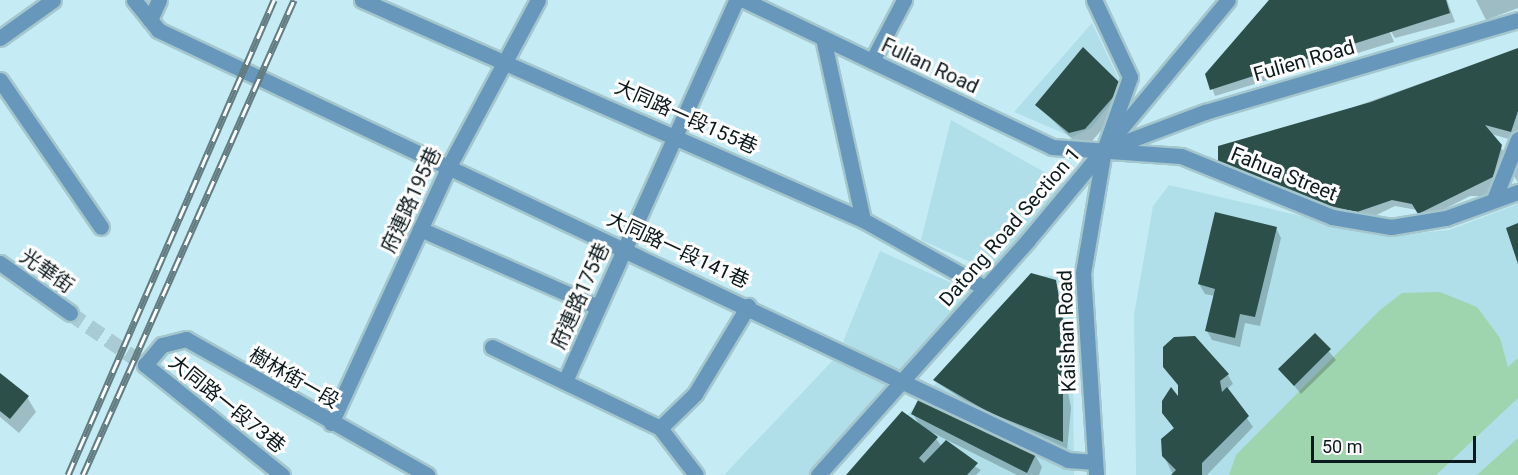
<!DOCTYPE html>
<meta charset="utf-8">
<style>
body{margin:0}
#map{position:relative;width:1518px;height:475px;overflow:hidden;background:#c5ecf4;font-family:Roboto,"Noto Sans TC",sans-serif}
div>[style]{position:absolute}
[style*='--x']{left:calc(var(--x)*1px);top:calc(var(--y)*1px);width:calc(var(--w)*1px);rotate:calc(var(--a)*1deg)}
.built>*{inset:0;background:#b0dfe9}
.green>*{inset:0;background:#9ed5ae}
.shadow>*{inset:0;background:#0003}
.building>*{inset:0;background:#2d4f4a}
.minor-tunnel>*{height:15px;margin-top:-7.5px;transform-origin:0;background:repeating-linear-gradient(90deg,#a9ccd4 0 15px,transparent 0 23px)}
.roads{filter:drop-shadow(2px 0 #a4c6cd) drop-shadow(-2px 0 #a4c6cd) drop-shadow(0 2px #a4c6cd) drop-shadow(0 -2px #a4c6cd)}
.minor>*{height:15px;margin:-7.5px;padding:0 7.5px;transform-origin:7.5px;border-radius:7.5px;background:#6797ba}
.rail>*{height:7px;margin-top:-3.5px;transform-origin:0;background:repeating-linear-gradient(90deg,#fff 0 14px,#637c82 0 28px);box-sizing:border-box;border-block:2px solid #637c82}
span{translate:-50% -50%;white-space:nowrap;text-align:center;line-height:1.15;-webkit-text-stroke:6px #fff;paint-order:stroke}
.street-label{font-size:20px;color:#0c1a1d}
.scale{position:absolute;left:1311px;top:436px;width:165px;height:27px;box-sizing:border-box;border:3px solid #0c1a1d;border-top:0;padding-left:8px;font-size:18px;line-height:21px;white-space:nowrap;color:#0c1a1d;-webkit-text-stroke:4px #fff;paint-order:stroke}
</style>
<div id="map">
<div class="built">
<div style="clip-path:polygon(1092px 23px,1123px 88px,1091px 128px,1072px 137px,1014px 112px)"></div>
<div style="clip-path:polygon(951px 120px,1075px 189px,1002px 276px,921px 240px)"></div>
<div style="clip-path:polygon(1169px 185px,1387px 236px,1449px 230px,1518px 204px,1518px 475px,1136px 475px,1134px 315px,1153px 206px)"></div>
<div style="clip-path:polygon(880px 251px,976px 294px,903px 374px,843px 342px)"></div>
<div style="clip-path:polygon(1072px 275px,1074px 475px,853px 475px,1033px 276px)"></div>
<div style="clip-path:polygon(836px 357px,893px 385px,810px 475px,724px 475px)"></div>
</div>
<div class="green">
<div style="clip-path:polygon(1440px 292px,1477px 307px,1500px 338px,1508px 367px,1518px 358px,1518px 398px,1436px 475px,1229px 475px,1236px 455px,1380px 310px,1402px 293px)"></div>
<div style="clip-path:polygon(1518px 438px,1518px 475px,1477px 475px)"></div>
</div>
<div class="shadow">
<div style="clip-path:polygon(1269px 0,1447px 0,1455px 22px,1395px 38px,1387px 25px,1394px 42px,1215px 96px,1207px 74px)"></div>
<div style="clip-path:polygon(1476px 0,1518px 0,1518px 8px,1486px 20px)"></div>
<div style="clip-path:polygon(1083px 49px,1128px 99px,1092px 141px,1077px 144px,1037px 105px)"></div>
<div style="clip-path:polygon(1518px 49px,1518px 135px,1516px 141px,1491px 134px,1507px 156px,1498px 187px,1487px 196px,1470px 196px,1423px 220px,1417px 210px,1395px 206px,1364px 221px,1224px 171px,1334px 114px)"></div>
<div style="clip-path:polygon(1518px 164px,1518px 182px,1514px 176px)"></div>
<div style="clip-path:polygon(1276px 228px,1281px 238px,1260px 326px,1245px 323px,1240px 347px,1212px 340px,1207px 331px,1215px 296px,1205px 294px,1199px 284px)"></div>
<div style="clip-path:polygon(1055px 281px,1066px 329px,1062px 359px,1071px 408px,1067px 451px,998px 423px,935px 381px)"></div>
<div style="clip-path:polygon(1315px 335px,1336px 360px,1301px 394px,1280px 369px)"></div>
<div style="clip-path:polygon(1165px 366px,1228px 375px,1233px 384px,1227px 389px,1253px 427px,1207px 475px,1173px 475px,1164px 456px,1174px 429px,1163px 413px,1180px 401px,1180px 388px)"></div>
<div style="clip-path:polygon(0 375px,27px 397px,36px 412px,19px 433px,0 417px)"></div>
<div style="clip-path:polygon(913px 414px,1035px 455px,1042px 467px,1039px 475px,1017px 475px,931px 432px,942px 447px,981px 470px,976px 475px,848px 475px,920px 426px)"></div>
</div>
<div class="building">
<div style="clip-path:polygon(1269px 0,1446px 0,1450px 13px,1210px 90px,1205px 74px)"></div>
<div style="clip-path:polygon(1083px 47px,1123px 86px,1085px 129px,1069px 133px,1035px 105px)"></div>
<div style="clip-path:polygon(1518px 48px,1518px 111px,1511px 132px,1485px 125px,1502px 145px,1493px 177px,1418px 214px,1412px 204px,1392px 200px,1357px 212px,1317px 203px,1218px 165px,1218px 146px,1371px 102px)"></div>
<div style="clip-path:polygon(1215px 212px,1277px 227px,1255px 317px,1240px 314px,1235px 338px,1205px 331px,1215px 289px,1198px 284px)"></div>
<div style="clip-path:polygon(1518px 223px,1518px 264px,1506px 228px)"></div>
<div style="clip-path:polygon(1031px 273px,1056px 280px,1063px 321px,1063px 442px,990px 413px,933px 380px)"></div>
<div style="clip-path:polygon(1315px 333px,1331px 349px,1294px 386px,1278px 369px)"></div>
<div style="clip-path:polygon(1195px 336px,1229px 374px,1220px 381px,1222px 392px,1227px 387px,1249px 416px,1202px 463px,1202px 475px,1171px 475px,1176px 470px,1162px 456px,1161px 439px,1174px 428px,1162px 413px,1162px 401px,1171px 387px,1178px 396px,1178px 385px,1163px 367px,1163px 347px,1174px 337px)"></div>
<div style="clip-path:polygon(0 373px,29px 396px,10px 419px,0 411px)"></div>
<div style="clip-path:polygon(920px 396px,1036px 454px,1027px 473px,911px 414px)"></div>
<div style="clip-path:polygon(902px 411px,938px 437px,919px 458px,924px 463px,946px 440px,978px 463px,967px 475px,846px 475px)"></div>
</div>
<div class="minor-tunnel">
<div style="--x:70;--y:313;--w:91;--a:34.7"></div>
</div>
<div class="roads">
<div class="minor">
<div style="--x:134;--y:0;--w:38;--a:51"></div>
<div style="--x:158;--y:30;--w:1006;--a:25.29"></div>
<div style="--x:1068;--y:460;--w:27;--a:4"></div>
<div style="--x:362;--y:0;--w:547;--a:23.71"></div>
<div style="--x:863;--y:220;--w:140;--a:29.1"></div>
<div style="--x:744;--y:0;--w:341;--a:25.5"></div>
<div style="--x:1052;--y:147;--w:129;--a:4"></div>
<div style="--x:1181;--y:156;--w:163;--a:22"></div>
<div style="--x:1332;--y:217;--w:60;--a:9.6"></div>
<div style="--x:1391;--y:227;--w:56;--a:-9.3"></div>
<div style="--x:1446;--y:218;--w:77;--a:-19.9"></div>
<div style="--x:1094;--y:0;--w:85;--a:64.9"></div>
<div style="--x:1130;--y:77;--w:77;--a:109.6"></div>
<div style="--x:1104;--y:150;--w:125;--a:99.7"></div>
<div style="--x:1083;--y:273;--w:202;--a:86.3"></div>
<div style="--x:150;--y:20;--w:22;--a:-66"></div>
<div style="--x:0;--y:38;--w:65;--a:-35.6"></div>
<div style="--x:823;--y:38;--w:186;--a:77.6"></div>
<div style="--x:872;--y:61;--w:69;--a:-62.3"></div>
<div style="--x:0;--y:80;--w:178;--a:55.5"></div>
<div style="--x:1109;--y:148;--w:103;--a:-20.6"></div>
<div style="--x:1205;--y:112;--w:326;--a:-16.4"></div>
<div style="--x:1495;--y:197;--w:62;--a:-68.4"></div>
<div style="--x:420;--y:229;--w:194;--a:23.7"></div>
<div style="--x:0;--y:263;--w:86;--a:35.5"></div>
<div style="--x:492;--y:347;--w:187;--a:25.7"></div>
<div style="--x:660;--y:428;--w:59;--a:52.5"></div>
<div style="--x:566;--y:379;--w:415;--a:-65.8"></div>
<div style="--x:331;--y:423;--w:283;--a:-65.3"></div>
<div style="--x:449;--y:166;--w:188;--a:-61.8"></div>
<div style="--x:660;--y:428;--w:49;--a:-44.2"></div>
<div style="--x:695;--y:394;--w:103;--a:-58.9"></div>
<div style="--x:282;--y:475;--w:176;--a:-141.2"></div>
<div style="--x:145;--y:365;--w:26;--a:-50"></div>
<div style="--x:162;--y:345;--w:25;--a:-14"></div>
<div style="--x:186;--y:339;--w:277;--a:29.4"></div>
<div style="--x:818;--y:475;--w:315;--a:-48.2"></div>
<div style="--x:1028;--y:240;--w:312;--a:-50.2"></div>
</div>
</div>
<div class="rail">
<div style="--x:68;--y:475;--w:518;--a:-66.55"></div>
<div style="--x:83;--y:475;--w:520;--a:-66.05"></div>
</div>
<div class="street-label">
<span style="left:1304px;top:61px;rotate:-16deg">Fulien Road</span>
<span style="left:930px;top:66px;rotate:25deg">Fulian Road</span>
<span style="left:686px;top:117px;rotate:24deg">大同路一段155巷</span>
<span style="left:1284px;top:174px;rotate:22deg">Fahua Street</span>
<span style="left:411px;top:200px;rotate:-65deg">府連路195巷</span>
<span style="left:1010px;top:227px;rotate:-49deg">Datong Road Section 1</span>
<span style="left:678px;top:250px;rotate:25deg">大同路一段141巷</span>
<span style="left:47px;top:271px;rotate:35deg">光華街</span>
<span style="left:580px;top:296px;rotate:-66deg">府連路175巷</span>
<span style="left:1067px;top:331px;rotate:-92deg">Kaishan Road</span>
<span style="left:294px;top:378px;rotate:30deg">樹林街一段</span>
<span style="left:227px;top:404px;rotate:39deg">大同路一段73巷</span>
</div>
<div class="scale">50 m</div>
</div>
